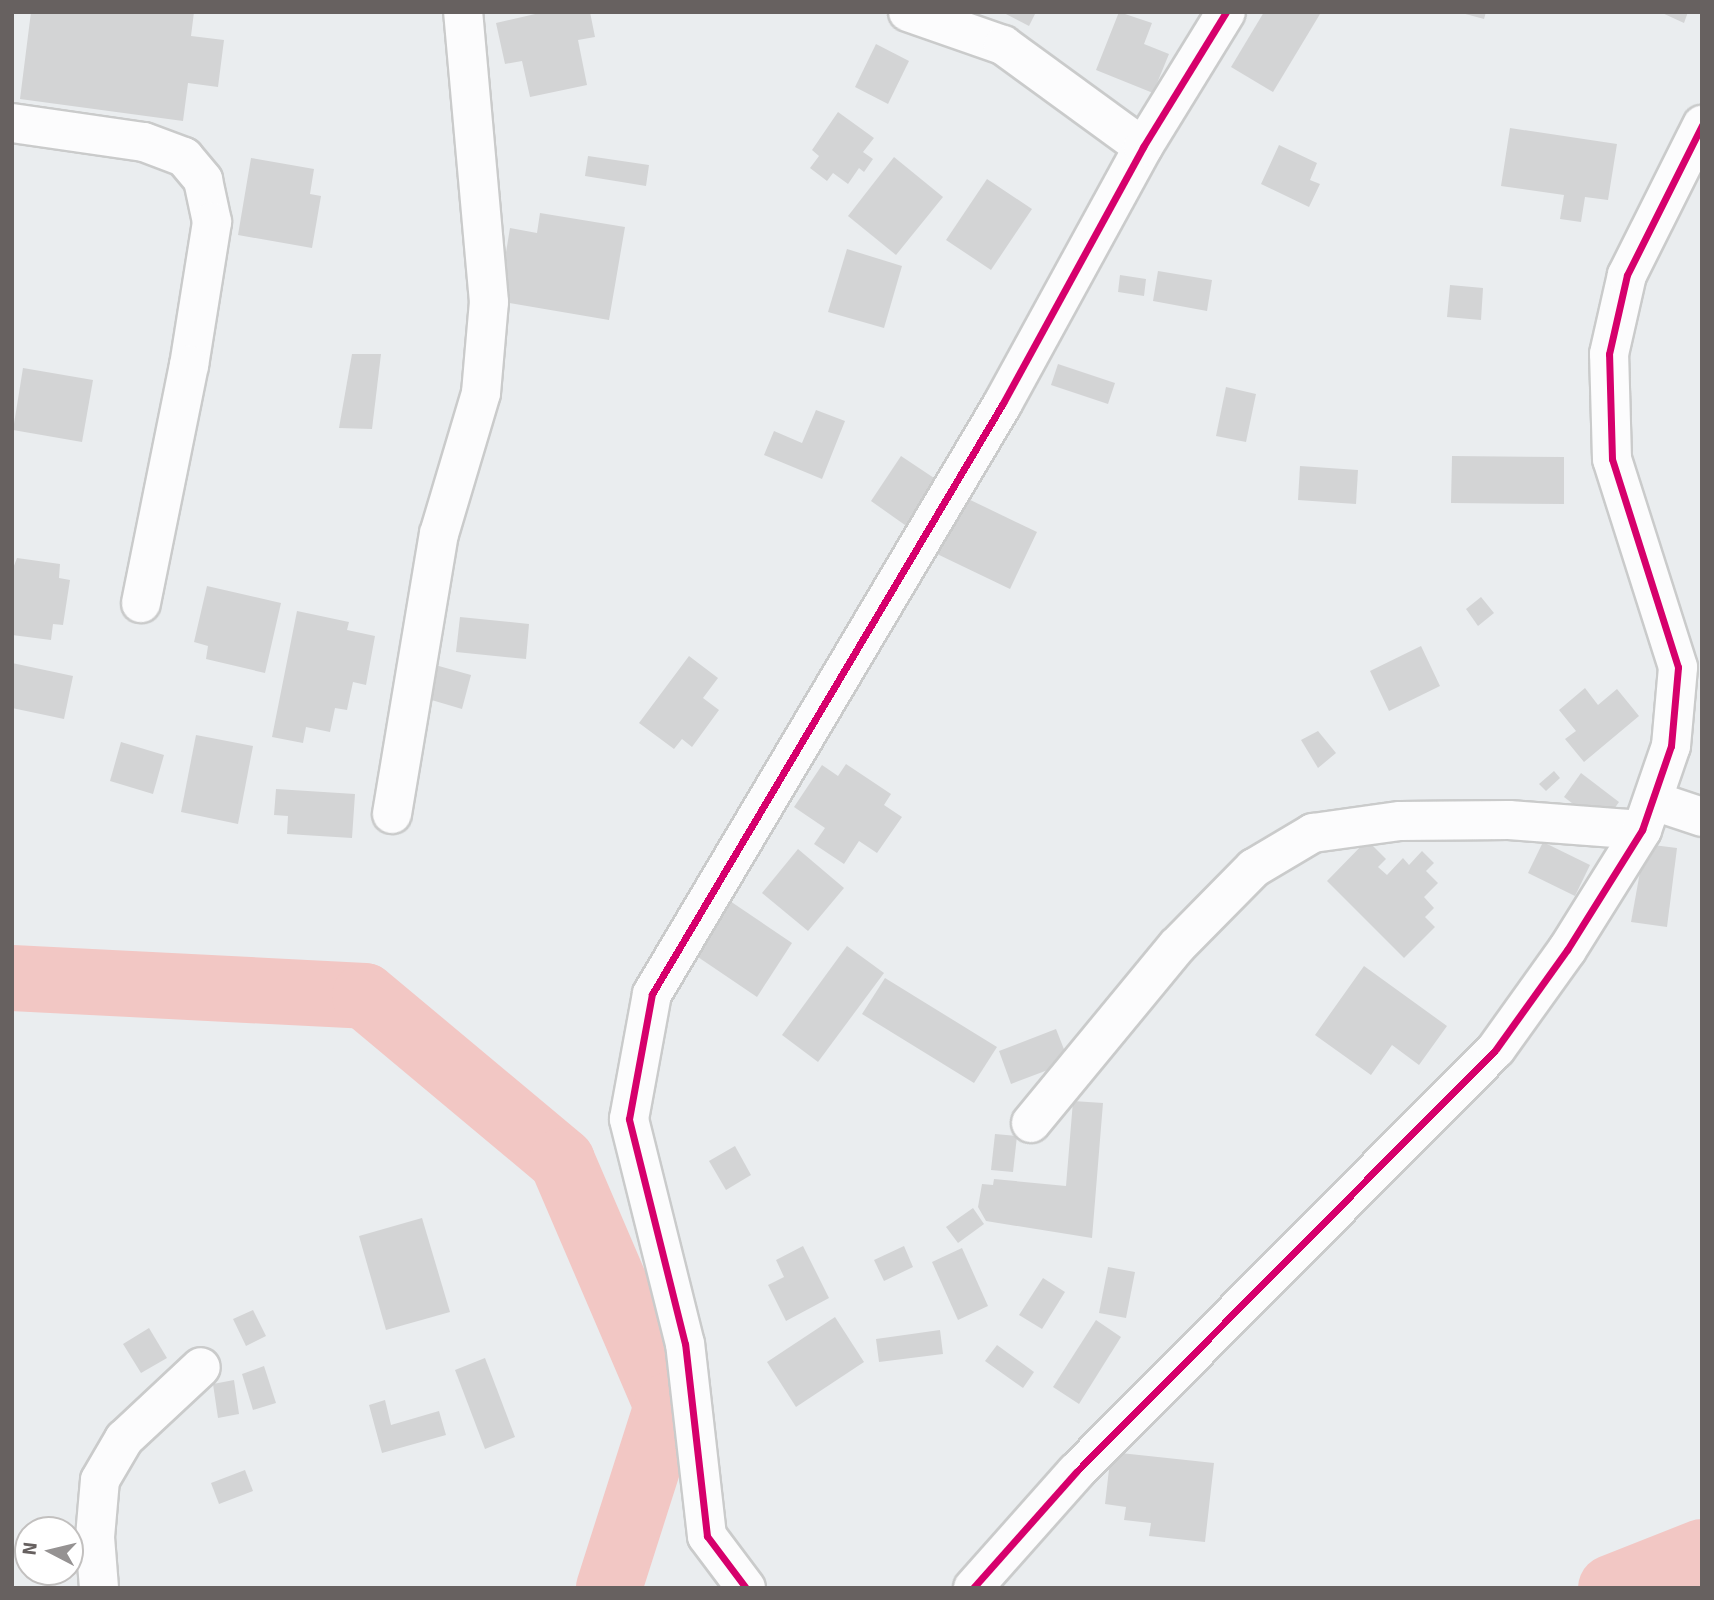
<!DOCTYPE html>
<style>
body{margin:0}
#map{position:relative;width:1714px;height:1600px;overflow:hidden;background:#eaedef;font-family:Signika,sans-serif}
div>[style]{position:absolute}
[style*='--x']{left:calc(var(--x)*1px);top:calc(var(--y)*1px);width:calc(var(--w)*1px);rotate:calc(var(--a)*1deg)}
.river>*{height:66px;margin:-33px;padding:0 33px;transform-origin:33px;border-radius:33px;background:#f2c7c4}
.building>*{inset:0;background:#d3d4d5}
.roads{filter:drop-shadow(2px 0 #cacbcb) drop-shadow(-2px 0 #cacbcb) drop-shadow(0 2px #cacbcb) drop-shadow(0 -2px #cacbcb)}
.minor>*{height:38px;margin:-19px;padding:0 19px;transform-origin:19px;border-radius:19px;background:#fcfcfd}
.cycleway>*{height:7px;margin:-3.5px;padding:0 3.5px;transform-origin:3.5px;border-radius:3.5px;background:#d6006c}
span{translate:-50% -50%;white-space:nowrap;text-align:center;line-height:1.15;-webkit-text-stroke:5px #fff;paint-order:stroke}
.frame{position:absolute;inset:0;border:14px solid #676160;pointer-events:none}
.north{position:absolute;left:14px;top:1516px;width:70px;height:70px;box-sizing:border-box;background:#fff;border:2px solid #c2c0bf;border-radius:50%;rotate:277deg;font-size:19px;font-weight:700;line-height:28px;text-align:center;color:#676160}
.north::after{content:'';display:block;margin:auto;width:24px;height:32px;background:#959292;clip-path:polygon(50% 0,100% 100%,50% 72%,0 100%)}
</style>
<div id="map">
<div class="river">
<div style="--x:12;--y:978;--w:353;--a:2.9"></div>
<div style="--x:365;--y:996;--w:257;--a:39.9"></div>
<div style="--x:562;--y:1161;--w:267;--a:66.8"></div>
<div style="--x:667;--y:1406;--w:191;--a:107.7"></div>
<div style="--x:1611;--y:1588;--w:98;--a:-21.6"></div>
</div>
<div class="building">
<div style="clip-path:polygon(31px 12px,194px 12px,191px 36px,224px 40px,218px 87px,188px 83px,183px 121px,20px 99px)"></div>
<div style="clip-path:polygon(544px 12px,590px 12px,595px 37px,578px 40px,587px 85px,530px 97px,522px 61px,505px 64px,496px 23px)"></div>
<div style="clip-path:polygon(1002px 12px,1036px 12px,1029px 26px)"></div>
<div style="clip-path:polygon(1119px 12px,1152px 23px,1144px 44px,1169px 54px,1153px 93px,1096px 70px)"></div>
<div style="clip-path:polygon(1264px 12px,1320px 14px,1273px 92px,1231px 67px)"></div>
<div style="clip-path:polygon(1458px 12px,1486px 12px,1484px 19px)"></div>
<div style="clip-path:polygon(1660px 12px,1688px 12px,1684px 23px)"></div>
<div style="clip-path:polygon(876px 44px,909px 61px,888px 104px,855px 87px)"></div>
<div style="clip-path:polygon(838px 112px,874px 138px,863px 152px,873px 159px,864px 172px,859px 168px,848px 184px,833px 173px,827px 181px,810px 168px,819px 156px,812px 150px)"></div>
<div style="clip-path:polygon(1510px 128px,1617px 144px,1608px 200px,1585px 197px,1581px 222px,1560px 219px,1564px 195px,1501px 186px)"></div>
<div style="clip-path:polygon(1279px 145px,1317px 163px,1310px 180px,1320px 184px,1309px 207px,1261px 184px)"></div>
<div style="clip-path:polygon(588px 156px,649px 165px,646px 186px,585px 176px)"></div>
<div style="clip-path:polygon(894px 157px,943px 197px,896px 255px,848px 216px)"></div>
<div style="clip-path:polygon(251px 158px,314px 169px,310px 194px,321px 196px,312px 248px,238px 235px)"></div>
<div style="clip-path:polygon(987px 179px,1032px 209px,991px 270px,946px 240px)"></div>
<div style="clip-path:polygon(540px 213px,625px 227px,609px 320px,498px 301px,510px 228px,537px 233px)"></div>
<div style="clip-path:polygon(847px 249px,902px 266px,884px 328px,828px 312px)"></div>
<div style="clip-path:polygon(1158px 271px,1212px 280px,1207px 311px,1153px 301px)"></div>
<div style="clip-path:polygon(1120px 275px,1146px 279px,1144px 296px,1118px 292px)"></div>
<div style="clip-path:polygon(1450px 285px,1483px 288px,1481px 320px,1447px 317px)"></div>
<div style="clip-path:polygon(352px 354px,381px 354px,372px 429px,339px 428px)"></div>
<div style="clip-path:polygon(1058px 364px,1115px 383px,1108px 404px,1051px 385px)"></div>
<div style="clip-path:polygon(23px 368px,93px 380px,82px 442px,13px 430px)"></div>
<div style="clip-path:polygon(1226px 387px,1256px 394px,1246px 442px,1216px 436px)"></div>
<div style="clip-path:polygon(816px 410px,845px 421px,822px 479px,764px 455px,774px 431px,802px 443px)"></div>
<div style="clip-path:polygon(901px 456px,943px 484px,912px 530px,871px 501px)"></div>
<div style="clip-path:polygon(1452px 456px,1564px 457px,1564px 504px,1451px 503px)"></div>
<div style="clip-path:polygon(1300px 466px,1358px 470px,1356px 504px,1298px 500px)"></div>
<div style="clip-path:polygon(962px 496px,1037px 532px,1010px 589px,935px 553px)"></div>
<div style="clip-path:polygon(17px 558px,60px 564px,59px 578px,70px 580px,63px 625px,53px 624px,51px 640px,12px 635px,12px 571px)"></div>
<div style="clip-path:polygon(207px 586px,281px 603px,265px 673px,206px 659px,208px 646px,194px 642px)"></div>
<div style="clip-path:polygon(1481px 597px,1494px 613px,1478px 626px,1466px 609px)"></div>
<div style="clip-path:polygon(297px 611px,349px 622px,347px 630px,375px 636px,366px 685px,353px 682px,347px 710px,335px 708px,330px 732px,306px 727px,303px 743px,272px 737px)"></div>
<div style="clip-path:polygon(460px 617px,529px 624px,526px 659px,456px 652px)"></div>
<div style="clip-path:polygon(1421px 646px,1440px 686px,1389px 711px,1370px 671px)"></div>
<div style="clip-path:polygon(689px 656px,718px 678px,703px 698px,719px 710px,692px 747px,682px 739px,674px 749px,639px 723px)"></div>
<div style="clip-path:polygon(12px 663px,73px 676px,64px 719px,12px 708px)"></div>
<div style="clip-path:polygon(428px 663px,471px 675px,462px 709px,418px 696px)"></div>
<div style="clip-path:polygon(1585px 688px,1598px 705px,1617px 689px,1639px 716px,1584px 762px,1565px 739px,1576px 731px,1559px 710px)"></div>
<div style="clip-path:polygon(1318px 731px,1336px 753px,1318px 768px,1301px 740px)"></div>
<div style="clip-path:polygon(196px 735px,253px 746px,238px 824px,181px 812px)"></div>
<div style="clip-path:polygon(121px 742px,164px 755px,153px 794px,110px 781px)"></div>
<div style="clip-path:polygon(846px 764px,891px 794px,884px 805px,902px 817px,877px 853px,859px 841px,844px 864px,814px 844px,825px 828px,794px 807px,822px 765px,838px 776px)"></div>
<div style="clip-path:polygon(1554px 771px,1560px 778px,1546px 791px,1539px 784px)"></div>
<div style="clip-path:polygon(1581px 773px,1619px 802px,1602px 826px,1564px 797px)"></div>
<div style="clip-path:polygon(276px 789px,355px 794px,352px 838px,287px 834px,288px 816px,274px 815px)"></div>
<div style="clip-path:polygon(1367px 840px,1386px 859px,1378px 867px,1387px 875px,1403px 858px,1409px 865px,1422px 851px,1434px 863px,1426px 871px,1438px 883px,1424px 897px,1434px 908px,1425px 917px,1435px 927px,1404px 958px,1327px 881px)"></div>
<div style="clip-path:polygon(1543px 842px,1590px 865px,1575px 896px,1528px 873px)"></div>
<div style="clip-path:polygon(1645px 844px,1677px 848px,1667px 927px,1631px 922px)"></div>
<div style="clip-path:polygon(798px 849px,844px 888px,808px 931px,762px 893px)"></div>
<div style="clip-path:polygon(727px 899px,792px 943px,757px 997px,692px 953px)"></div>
<div style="clip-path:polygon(847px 946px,884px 973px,818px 1062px,782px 1035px)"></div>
<div style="clip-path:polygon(1364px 966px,1447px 1026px,1419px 1065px,1392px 1045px,1371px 1075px,1315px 1035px)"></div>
<div style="clip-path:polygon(885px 978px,997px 1047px,974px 1083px,862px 1014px)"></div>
<div style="clip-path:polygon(1056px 1029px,1069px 1062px,1011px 1084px,999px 1051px)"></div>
<div style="clip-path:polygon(1073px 1101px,1103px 1103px,1092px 1238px,986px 1221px,978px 1207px,982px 1184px,993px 1185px,994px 1179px,1066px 1186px)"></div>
<div style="clip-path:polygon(995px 1134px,1017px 1136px,1013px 1172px,991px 1170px)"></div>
<div style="clip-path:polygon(735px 1146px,751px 1175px,726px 1190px,709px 1161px)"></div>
<div style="clip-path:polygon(973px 1208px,984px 1224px,958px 1243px,946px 1227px)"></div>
<div style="clip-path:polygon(422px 1218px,450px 1312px,386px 1330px,359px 1236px)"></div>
<div style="clip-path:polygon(803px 1246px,829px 1298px,786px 1321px,768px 1285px,784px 1277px,776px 1260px)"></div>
<div style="clip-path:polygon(904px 1246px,913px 1267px,884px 1281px,874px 1260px)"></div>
<div style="clip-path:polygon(962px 1248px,988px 1306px,958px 1320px,932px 1262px)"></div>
<div style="clip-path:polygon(1108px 1267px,1135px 1272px,1126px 1318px,1099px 1313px)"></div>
<div style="clip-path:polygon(1043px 1278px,1065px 1292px,1042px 1329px,1019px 1315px)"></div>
<div style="clip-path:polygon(253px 1310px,266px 1336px,246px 1346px,233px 1319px)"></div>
<div style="clip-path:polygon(835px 1317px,864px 1362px,796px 1407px,767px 1362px)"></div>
<div style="clip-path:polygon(1096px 1320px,1121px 1337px,1079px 1404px,1053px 1387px)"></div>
<div style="clip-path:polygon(149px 1328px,167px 1358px,141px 1373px,123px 1344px)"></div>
<div style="clip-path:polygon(940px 1330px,943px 1354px,879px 1362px,876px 1339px)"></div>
<div style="clip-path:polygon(997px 1345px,1034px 1372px,1023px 1388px,985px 1361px)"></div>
<div style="clip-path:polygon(485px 1358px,515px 1437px,485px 1449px,455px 1370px)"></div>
<div style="clip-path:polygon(264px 1366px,276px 1403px,253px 1410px,242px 1374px)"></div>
<div style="clip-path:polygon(234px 1380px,239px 1414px,218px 1418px,213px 1384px)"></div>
<div style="clip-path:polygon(385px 1400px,391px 1425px,439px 1411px,446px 1435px,382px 1453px,369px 1405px)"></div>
<div style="clip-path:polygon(1111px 1452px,1214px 1463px,1205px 1542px,1149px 1536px,1151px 1523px,1124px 1520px,1126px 1507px,1105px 1504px)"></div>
<div style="clip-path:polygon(245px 1470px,253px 1491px,219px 1504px,211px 1483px)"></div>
</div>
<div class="roads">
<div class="minor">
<div style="--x:908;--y:12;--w:101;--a:19.2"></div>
<div style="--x:1003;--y:45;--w:173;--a:36.1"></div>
<div style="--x:12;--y:123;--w:133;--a:8.2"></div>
<div style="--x:144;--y:142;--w:43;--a:20.6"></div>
<div style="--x:184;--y:157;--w:30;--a:50"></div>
<div style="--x:203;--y:180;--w:43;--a:77.9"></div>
<div style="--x:212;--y:222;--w:145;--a:99.1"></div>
<div style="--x:189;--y:365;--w:243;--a:101.4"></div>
<div style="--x:1654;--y:801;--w:51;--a:18.4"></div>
<div style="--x:392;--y:814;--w:284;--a:-80.5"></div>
<div style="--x:439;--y:534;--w:147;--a:-73.4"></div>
<div style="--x:481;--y:393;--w:91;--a:-85"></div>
<div style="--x:489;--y:302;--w:291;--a:-95.1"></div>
<div style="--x:1031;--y:1123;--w:229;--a:-50.5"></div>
<div style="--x:1177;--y:946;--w:110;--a:-45.4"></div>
<div style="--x:1254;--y:868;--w:69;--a:-30.7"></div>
<div style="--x:1313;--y:833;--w:88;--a:-7.9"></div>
<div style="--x:1400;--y:821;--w:109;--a:-0.5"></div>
<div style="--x:1509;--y:820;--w:133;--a:4.3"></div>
<div style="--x:99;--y:1588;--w:51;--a:-94.5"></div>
<div style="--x:95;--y:1537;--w:57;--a:-85"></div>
<div style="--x:100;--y:1480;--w:48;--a:-59.7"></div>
<div style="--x:124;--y:1439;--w:105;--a:-43.1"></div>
<div style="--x:746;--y:1588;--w:65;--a:-126.9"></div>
<div style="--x:707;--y:1536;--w:193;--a:-96.5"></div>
<div style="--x:685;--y:1344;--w:232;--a:-104"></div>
<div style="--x:629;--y:1119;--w:127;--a:-79.6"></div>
<div style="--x:652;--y:994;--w:687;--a:-59.29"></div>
<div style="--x:1003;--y:403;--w:292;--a:-61.3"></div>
<div style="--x:1143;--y:147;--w:158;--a:-58.4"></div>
<div style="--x:973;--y:1588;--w:155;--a:-48.4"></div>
<div style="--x:1076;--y:1472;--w:596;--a:-45.2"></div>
<div style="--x:1496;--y:1049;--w:122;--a:-54.4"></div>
<div style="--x:1567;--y:950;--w:142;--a:-58"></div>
<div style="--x:1642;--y:830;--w:89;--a:-71"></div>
<div style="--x:1671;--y:746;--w:79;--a:-84.9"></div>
<div style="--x:1678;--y:667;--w:218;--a:-107.6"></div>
<div style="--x:1612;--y:459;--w:105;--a:-91.6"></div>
<div style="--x:1609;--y:354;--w:81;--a:-77.2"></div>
<div style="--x:1627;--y:275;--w:168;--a:-63.4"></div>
</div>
</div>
<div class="cycleway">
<div style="--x:746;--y:1588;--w:65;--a:-126.9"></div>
<div style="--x:707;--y:1536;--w:193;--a:-96.5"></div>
<div style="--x:685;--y:1344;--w:232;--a:-104"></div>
<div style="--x:629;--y:1119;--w:127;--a:-79.6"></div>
<div style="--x:652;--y:994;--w:687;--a:-59.29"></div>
<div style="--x:1003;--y:403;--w:292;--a:-61.3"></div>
<div style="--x:1143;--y:147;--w:158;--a:-58.4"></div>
<div style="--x:973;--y:1588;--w:155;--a:-48.4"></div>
<div style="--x:1076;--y:1472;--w:596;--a:-45.2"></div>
<div style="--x:1496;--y:1049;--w:122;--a:-54.4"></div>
<div style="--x:1567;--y:950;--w:142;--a:-58"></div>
<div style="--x:1642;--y:830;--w:89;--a:-71"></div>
<div style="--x:1671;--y:746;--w:79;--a:-84.9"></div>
<div style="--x:1678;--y:667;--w:218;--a:-107.6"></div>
<div style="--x:1612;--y:459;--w:105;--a:-91.6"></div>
<div style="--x:1609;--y:354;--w:81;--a:-77.2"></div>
<div style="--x:1627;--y:275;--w:168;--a:-63.4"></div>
</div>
<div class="frame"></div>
<div class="north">N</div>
</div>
